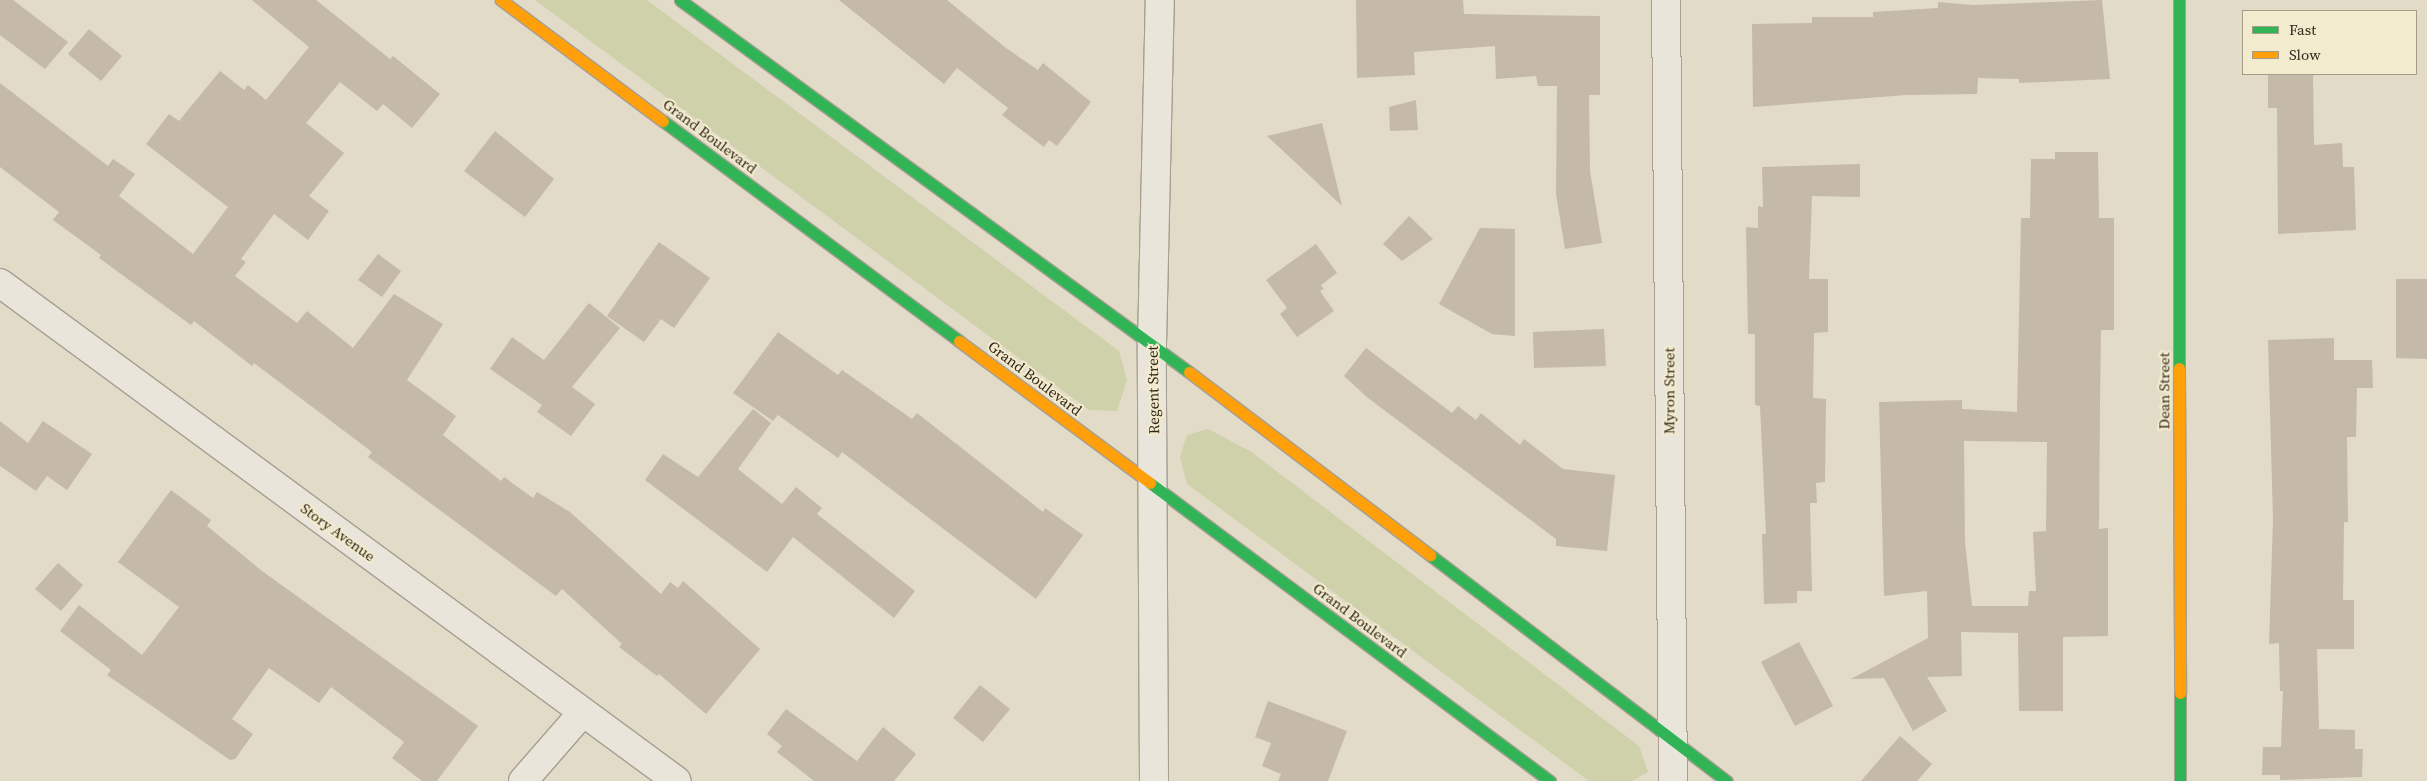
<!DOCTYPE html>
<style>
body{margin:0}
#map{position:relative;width:2427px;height:781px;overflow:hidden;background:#e2dbc8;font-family:"Source Serif 4",serif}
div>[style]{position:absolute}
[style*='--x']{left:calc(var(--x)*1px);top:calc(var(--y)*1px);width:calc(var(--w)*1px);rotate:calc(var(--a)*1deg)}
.green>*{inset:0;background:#cfd1ab}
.building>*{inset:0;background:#c5b9a9}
.roads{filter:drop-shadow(1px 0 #a69f92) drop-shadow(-1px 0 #a69f92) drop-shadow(0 1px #a69f92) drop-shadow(0 -1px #a69f92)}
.street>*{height:28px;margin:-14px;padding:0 14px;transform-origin:14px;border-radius:14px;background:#e9e5da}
.fast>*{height:11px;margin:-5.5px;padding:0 5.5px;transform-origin:5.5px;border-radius:5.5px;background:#30b455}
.slow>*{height:11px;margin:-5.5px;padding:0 5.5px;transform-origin:5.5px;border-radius:5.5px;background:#ff9f0a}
span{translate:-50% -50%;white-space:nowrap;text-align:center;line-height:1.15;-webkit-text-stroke:4px #f3ebcd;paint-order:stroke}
.street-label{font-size:15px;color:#33281c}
.legend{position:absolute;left:2242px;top:10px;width:175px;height:65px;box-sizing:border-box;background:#f3ebcd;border:1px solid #a69d86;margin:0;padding:6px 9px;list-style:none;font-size:15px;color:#33281c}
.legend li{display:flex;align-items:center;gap:10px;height:25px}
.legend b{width:25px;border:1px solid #a69d86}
</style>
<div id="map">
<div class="green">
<div style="clip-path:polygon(535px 0,647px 0,1119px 351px,1127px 380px,1117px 411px,1089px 410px)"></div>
<div style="clip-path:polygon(1208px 429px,1250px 451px,1639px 746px,1648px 772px,1632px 781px,1589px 781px,1187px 484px,1180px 457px,1187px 435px)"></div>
</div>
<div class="building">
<div style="clip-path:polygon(0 0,13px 0,68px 42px,45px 69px,0 35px)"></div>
<div style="clip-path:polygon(252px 0,316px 0,390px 59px,393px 56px,440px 94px,412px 128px,383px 104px,377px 111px,340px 82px,306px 123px,344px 153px,309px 196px,329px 211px,308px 240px,274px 214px,241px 259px,246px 262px,235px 276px,297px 323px,307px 311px,353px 348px,394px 294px,443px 324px,407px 380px,456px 416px,443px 435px,501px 481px,504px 477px,533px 498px,537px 492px,570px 512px,661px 594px,670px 582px,678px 588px,683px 581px,760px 649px,706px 714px,659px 674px,657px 676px,619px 647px,622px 644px,562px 589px,556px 596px,368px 457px,372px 452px,254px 363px,252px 366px,194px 321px,191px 325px,99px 258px,101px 255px,53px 220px,59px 212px,0 167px,0 83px,108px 166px,113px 159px,135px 174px,119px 196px,193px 254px,228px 207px,146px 144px,169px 114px,179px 121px,220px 71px,244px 90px,248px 85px,266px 100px,309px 47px)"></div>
<div style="clip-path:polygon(839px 0,947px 0,1006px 48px,1038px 70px,1043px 63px,1091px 102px,1057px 146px,1049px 140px,1044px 147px,1002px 115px,1008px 108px,957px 68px,944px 84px)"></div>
<div style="clip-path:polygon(1356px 0,1463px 0,1464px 14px,1600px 16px,1600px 95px,1589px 95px,1590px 171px,1602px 243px,1565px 249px,1556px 194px,1557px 86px,1538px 86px,1536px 76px,1496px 79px,1495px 46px,1414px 52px,1415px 75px,1357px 78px)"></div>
<div style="clip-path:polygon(2102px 0,2110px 79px,2019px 83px,2019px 79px,1978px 78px,1977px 94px,1906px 95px,1753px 107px,1752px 24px,1812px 23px,1812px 17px,1873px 17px,1873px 12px,1938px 8px,1938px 2px,1973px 5px)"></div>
<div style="clip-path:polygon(89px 29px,122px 56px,101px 81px,68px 54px)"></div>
<div style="clip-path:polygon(2268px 74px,2313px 74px,2314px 145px,2342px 143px,2343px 167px,2354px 167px,2356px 230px,2278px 234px,2277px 108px,2268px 108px)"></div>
<div style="clip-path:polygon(1416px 100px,1418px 130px,1390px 131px,1389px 107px)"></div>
<div style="clip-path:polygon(1322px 123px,1342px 206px,1267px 136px)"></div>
<div style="clip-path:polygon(495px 131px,554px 179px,525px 217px,464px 171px)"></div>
<div style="clip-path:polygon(evenodd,2055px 152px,2098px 152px,2099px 218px,2114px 218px,2114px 330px,2101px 330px,2100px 404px,2099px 529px,2108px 528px,2108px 636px,2063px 637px,2063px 711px,2019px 711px,2018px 633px,1961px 632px,1962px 676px,1927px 677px,1947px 711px,1913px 731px,1884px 678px,1851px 679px,1928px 638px,1927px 591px,1884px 596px,1879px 402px,1962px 400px,1962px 409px,2017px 412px,2021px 218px,2030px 218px,2031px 159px,2055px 159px,2055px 152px,1964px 441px,2047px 442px,2046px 531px,2033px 532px,2036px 591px,2029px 591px,2028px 606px,1972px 606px,1965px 542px,1964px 441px)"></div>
<div style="clip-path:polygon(1860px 164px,1860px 197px,1812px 196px,1809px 279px,1828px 279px,1828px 332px,1814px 333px,1813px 398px,1826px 399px,1825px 482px,1816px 483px,1817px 503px,1810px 503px,1812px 591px,1797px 591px,1797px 603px,1764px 604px,1762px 534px,1766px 534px,1760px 406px,1755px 405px,1755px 334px,1748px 334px,1746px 227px,1758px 228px,1758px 206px,1763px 207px,1762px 167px)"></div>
<div style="clip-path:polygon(1409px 216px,1433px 239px,1402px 261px,1383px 244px)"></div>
<div style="clip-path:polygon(1480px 228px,1515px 229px,1515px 336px,1492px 334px,1439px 304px)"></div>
<div style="clip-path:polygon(659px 242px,710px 278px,674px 328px,661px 319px,644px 342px,607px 316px)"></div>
<div style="clip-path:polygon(1316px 244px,1337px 273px,1321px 285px,1324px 289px,1320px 291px,1334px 311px,1297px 337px,1280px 314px,1287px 308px,1266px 280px)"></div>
<div style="clip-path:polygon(378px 254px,401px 271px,382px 297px,358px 280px)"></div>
<div style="clip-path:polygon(2396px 279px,2427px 279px,2427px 359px,2396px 358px)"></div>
<div style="clip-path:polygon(589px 303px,620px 328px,572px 387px,595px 404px,571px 436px,537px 412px,542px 405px,490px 369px,512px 337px,544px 360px)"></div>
<div style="clip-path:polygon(1604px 329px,1606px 366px,1534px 368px,1533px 332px)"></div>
<div style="clip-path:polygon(778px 332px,838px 375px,842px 370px,912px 419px,917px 413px,1043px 512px,1045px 508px,1083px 535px,1036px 599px,842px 452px,838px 458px,778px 415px,773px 421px,733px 393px)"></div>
<div style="clip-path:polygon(2334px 338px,2334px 360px,2372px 360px,2373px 388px,2357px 388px,2356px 437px,2347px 437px,2348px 522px,2344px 522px,2343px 600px,2354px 600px,2354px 649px,2317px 649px,2319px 729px,2355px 730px,2355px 749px,2363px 749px,2362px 777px,2280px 780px,2280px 775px,2262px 775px,2263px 747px,2281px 747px,2283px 691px,2280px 691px,2279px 643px,2269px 644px,2273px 519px,2268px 340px)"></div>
<div style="clip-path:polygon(1366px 348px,1452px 413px,1458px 406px,1476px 420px,1481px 413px,1520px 445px,1524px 439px,1563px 469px,1615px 475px,1607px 551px,1556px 546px,1556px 539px,1368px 398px,1344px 376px)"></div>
<div style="clip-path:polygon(753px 409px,771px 423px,738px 469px,782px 504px,796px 487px,822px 508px,817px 514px,915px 591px,894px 618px,793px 537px,767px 572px,645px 480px,663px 454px,698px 477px)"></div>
<div style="clip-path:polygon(0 421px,28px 443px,43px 421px,92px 454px,67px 490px,47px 476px,36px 491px,0 466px)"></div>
<div style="clip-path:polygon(171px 490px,211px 520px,207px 526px,262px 571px,478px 726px,437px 781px,422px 781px,392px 758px,404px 742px,331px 687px,319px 703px,269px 668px,232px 719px,253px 734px,235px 759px,230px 760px,107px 675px,111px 670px,60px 631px,79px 605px,142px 655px,179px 607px,118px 562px)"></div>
<div style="clip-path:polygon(58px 563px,83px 585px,61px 611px,35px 589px)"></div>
<div style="clip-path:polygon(1799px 642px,1833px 706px,1795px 726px,1761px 662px)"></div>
<div style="clip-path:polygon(980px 685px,1010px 709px,983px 742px,953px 718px)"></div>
<div style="clip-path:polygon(1268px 701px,1347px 731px,1328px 781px,1278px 781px,1281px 774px,1262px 766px,1271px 743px,1255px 737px)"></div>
<div style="clip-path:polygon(786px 709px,857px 761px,883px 727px,916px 754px,894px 781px,814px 781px,777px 752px,782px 746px,767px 734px)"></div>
<div style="clip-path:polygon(1900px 736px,1932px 764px,1917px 781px,1861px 781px)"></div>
</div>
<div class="roads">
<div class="street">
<div style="--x:1666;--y:0;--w:781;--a:89.49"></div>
<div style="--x:0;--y:283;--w:840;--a:36.34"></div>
<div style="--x:523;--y:781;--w:91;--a:-49"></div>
<div style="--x:1154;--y:781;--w:437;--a:-90.3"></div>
<div style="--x:1152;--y:344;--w:344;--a:-88.7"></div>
</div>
<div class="fast">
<div style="--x:680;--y:0;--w:630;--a:36.16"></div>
<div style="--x:2179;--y:0;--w:368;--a:90"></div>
<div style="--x:663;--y:121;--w:369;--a:36.6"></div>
<div style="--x:1150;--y:483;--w:499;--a:36.7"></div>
<div style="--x:1430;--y:555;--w:373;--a:37.3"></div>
<div style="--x:2180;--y:693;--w:88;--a:90"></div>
</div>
<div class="slow">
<div style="--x:501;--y:0;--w:202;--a:36.8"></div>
<div style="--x:959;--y:341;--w:238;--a:36.6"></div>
<div style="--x:2179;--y:368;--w:325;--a:89.8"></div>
<div style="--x:1189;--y:372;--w:303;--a:37.2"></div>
</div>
</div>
<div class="street-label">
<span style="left:710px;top:136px;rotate:37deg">Grand Boulevard</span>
<span style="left:1035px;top:378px;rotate:37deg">Grand Boulevard</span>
<span style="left:1153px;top:390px;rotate:-91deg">Regent Street</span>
<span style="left:1669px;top:391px;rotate:-90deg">Myron Street</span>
<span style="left:2164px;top:391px;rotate:-90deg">Dean Street</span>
<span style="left:338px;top:532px;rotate:36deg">Story Avenue</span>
<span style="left:1360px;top:620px;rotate:37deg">Grand Boulevard</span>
</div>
<ul class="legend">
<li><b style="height:6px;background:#30b455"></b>Fast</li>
<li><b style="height:6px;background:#ff9f0a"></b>Slow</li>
</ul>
</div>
